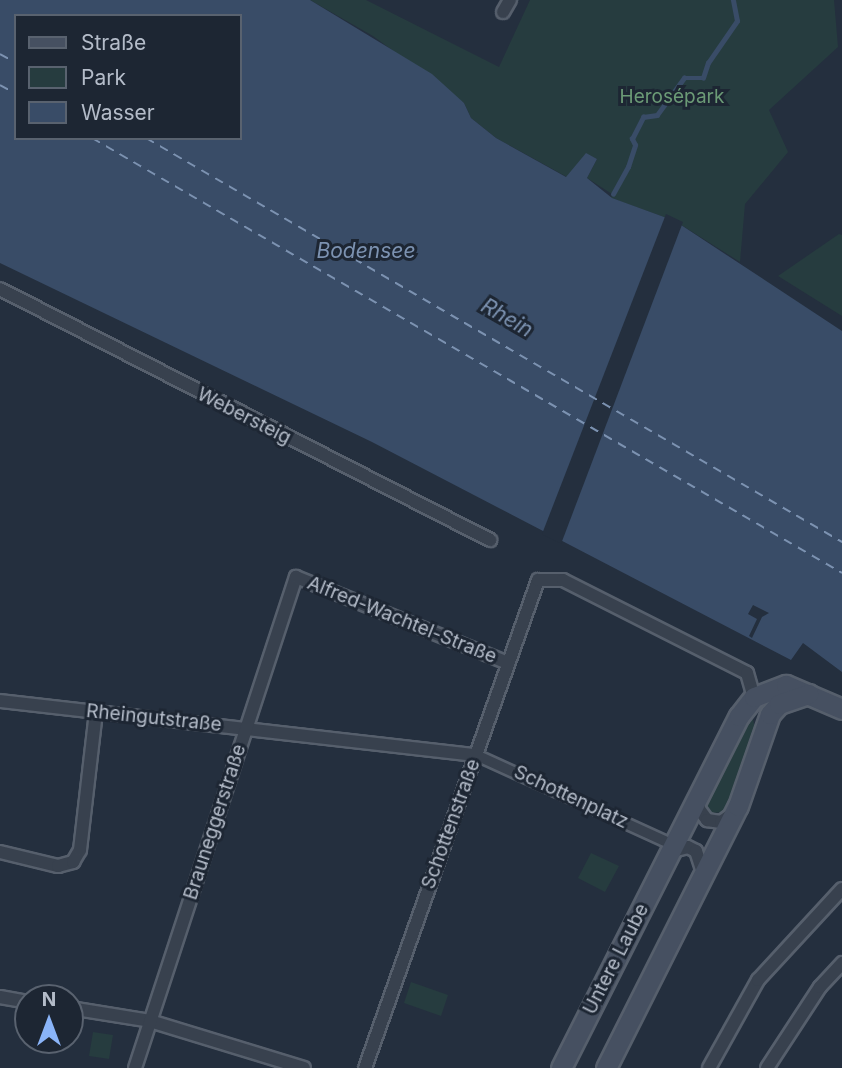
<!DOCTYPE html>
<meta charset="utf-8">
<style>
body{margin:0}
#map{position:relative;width:842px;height:1068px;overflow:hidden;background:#242f3e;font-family:Inter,sans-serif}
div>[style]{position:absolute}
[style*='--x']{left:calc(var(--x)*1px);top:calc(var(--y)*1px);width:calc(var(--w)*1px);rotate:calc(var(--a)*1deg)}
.green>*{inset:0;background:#263c3f}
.water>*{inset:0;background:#394c67}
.pier>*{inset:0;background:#242f3e}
.stream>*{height:4.5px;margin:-2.25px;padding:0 2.25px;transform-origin:2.25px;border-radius:2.25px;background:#394c67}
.ferry>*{height:2px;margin-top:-1px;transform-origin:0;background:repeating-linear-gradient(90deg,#7c92b1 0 9px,transparent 0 16px)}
.roads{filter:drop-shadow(2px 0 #565f6c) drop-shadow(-2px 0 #565f6c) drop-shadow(0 2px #565f6c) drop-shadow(0 -2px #565f6c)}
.pedestrian>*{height:10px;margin:-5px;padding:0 5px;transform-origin:5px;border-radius:5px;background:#38414e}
.minor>*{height:12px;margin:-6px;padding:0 6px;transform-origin:6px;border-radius:6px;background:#38414e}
.secondary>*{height:19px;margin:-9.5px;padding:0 9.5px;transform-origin:9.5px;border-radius:9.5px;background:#465061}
span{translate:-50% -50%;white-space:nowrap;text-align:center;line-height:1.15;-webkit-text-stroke:6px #1d2633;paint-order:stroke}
.park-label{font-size:19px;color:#6b9a76}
.street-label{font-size:19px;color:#b4bcc9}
.water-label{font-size:21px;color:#7c92b1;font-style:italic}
.legend{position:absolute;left:14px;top:14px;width:228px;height:126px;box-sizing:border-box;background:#1d2633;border:2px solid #59626f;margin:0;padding:9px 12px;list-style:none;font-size:21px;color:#b4bcc9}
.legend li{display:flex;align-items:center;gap:14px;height:35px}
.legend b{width:35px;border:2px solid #59626f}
.north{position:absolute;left:14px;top:984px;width:70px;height:70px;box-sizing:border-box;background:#1d2633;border:2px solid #59626f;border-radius:50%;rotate:0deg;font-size:19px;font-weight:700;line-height:28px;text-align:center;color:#b4bcc9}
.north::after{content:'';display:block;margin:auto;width:24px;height:32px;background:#8ab4f8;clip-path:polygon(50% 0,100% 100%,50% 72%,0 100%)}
</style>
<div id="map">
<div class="green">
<div style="clip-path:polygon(310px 0,366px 0,499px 67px,530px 0,834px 0,838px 47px,769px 110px,788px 152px,745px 204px,740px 262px,675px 221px,611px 198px,612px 194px,587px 178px,597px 159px,586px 154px,567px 177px,496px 138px,471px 118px,464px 103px,373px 36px)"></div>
<div style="clip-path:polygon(839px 234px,842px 235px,842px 316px,778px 276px)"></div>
<div style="clip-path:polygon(751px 711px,755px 728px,736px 788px,725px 812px,709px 813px,704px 798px)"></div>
<div style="clip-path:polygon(591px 853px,619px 866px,605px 892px,578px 878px)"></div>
<div style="clip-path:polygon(411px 982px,448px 995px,441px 1016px,404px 1003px)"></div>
<div style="clip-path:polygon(93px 1032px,113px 1035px,109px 1059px,89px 1056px)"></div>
</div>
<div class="water">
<div style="clip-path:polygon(evenodd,0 0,310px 0,432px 74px,464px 103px,471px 118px,496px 138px,566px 177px,586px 153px,597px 159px,587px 178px,612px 198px,675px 221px,842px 331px,842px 672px,803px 643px,791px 660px,372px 442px,0 263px,0 0,16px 16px,240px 16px,240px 138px,16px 138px,16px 16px)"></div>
</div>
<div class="pier">
<div style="clip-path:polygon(666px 214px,683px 222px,561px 544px,542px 534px)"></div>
<div style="clip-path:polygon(753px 605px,769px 613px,762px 617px,752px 638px,749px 636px,757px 619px,748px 614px)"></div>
</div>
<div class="stream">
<div style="--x:613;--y:194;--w:31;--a:-61"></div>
<div style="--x:628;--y:167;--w:23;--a:-72"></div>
<div style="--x:635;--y:145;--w:7;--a:-117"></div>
<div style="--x:632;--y:139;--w:25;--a:-63"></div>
<div style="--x:643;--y:117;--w:14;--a:-8"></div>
<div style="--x:657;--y:115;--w:46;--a:-53.9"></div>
<div style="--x:684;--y:78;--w:19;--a:0"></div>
<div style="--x:703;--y:78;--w:16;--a:-72"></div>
<div style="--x:708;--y:63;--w:51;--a:-55.4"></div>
<div style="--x:737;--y:21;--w:21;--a:-101"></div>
</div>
<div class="ferry">
<div style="--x:0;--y:54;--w:18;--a:29"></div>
<div style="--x:0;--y:85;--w:18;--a:29"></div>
<div style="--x:92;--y:138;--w:867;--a:30.11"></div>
<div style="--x:146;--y:138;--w:805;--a:30.13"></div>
</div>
<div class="roads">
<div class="pedestrian">
<div style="--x:476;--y:755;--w:208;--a:24.5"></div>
</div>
<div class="minor">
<div style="--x:503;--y:12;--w:14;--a:-60"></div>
<div style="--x:0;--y:289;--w:551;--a:27.12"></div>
<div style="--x:0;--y:701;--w:479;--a:6.5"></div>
<div style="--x:698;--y:799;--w:10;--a:84"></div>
<div style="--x:699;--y:809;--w:14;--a:54"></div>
<div style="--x:707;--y:820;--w:14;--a:8"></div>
<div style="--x:721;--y:822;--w:14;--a:-36"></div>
<div style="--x:672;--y:851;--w:16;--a:-14"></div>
<div style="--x:688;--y:847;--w:9;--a:27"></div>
<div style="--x:696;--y:851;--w:22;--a:72"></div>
<div style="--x:0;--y:852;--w:60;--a:13.6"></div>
<div style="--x:58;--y:866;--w:16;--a:-15"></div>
<div style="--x:73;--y:862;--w:14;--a:-60"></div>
<div style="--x:80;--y:850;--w:139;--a:-83.4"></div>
<div style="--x:0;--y:997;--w:28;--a:10"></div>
<div style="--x:70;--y:1008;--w:81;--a:9.2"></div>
<div style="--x:150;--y:1021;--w:161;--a:17"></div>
<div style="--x:135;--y:1068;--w:517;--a:-71.85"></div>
<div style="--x:296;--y:577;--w:229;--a:22.1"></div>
<div style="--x:365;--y:1068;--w:518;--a:-70.48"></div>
<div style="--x:538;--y:580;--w:25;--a:0"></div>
<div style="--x:563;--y:580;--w:206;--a:26.8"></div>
<div style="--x:747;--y:673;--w:25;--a:74"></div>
<div style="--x:709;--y:1068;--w:101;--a:-60.9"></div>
<div style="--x:758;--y:980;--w:124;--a:-47.3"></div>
<div style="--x:767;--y:1068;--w:97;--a:-56.8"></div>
<div style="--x:820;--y:987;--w:33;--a:-47"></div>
</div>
<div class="secondary">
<div style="--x:561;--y:1068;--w:394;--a:-63.2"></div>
<div style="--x:739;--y:716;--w:24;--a:-52"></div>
<div style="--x:754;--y:697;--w:34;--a:-21"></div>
<div style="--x:786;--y:685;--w:61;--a:23.2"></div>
<div style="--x:606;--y:1068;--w:293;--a:-63.3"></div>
<div style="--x:738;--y:806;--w:97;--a:-70.8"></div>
<div style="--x:770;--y:714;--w:13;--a:-48"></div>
<div style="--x:779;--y:704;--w:31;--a:-19"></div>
</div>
</div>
<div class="park-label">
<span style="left:672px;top:97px">Herosépark</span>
</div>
<div class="street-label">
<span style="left:244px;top:416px;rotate:27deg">Webersteig</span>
<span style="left:402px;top:620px;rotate:22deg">Alfred-Wachtel-Straße</span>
<span style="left:154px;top:718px;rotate:6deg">Rheingutstraße</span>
<span style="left:571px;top:797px;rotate:25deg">Schottenplatz</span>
<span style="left:215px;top:822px;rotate:-72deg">Brauneggerstraße</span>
<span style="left:451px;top:824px;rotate:-70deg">Schottenstraße</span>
<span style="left:616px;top:959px;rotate:-63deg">Untere Laube</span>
</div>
<div class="water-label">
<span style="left:366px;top:251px">Bodensee</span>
<span style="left:507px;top:318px;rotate:30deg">Rhein</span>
</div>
<ul class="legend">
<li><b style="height:9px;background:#465061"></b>Straße</li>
<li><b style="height:19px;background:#263c3f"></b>Park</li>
<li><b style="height:19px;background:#394c67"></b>Wasser</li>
</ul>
<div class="north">N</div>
</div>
